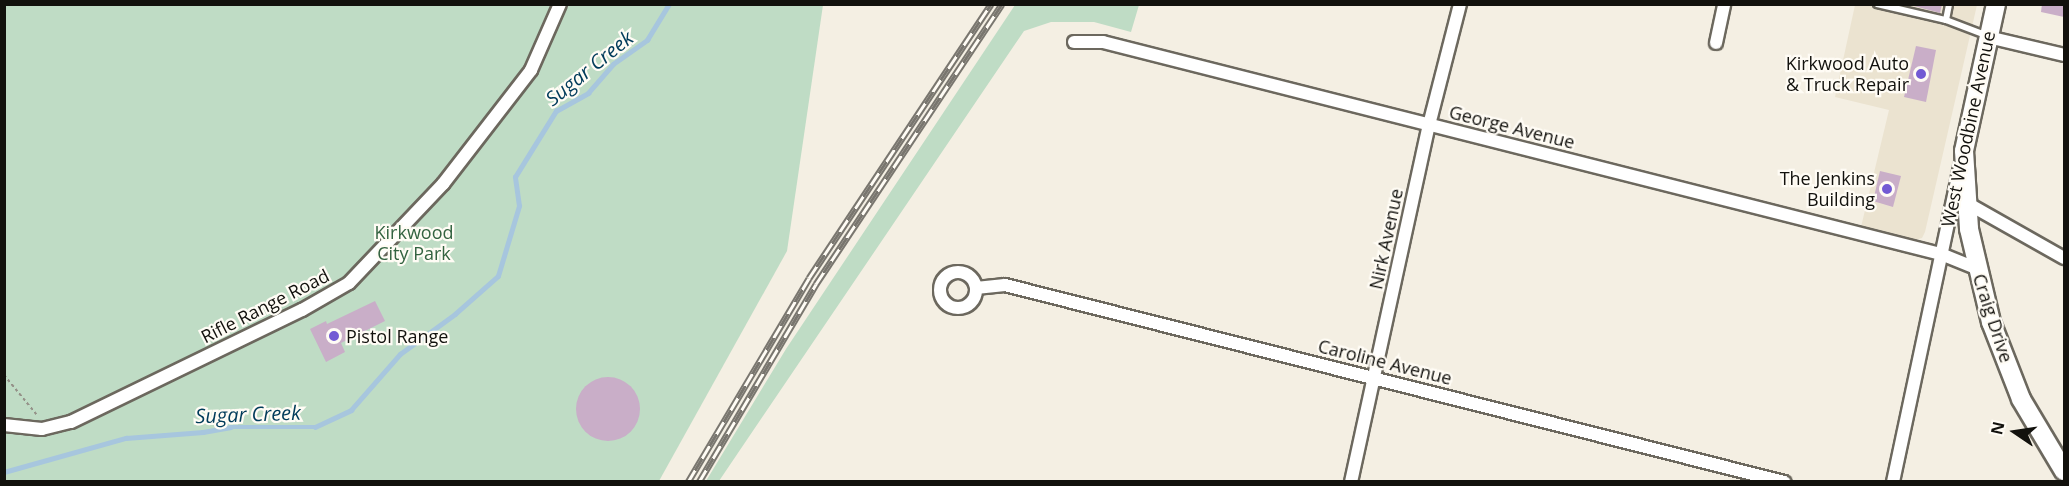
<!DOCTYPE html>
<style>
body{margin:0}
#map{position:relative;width:2069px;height:486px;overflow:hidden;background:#f4efe3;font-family:"Open Sans",sans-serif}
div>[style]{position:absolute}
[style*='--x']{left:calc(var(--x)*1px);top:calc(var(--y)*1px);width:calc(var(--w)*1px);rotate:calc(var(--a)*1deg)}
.built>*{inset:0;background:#ebe3d0}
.green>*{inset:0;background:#bfdcc5}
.stream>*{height:4.5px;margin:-2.25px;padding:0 2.25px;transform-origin:2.25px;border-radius:2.25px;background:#a7c6de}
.building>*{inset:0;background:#c9aec8}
.round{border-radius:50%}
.path>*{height:2px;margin-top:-1px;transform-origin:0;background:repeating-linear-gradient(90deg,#949188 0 3px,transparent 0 6px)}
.roads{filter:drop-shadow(2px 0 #6c685e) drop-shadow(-2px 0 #6c685e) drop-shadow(0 2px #6c685e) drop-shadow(0 -2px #6c685e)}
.lane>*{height:6px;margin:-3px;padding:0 3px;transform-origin:3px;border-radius:3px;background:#fff}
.street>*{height:12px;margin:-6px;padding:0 6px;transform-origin:6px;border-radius:6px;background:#fff}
.street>.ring{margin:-6px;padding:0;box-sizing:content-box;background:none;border:12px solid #fff;border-radius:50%}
.secondary>*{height:18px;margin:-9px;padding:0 9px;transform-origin:9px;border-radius:9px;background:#fff}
.rail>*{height:7px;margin-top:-3.5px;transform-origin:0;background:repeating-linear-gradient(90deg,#fffcf5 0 14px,#79766f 0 28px);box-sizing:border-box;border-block:2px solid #79766f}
.dots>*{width:16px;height:16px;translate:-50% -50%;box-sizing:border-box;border:3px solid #fffcf5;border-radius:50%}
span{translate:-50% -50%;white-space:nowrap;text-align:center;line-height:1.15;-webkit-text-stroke:4.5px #fffcf5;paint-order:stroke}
.poi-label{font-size:18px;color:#12110d}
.right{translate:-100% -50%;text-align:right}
.left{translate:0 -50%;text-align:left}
.street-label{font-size:18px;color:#12110d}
.park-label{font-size:18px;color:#336340}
.water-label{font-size:20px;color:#003b5a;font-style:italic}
.frame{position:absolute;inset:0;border:6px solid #12110d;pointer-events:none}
.north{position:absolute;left:1985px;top:402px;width:60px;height:60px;-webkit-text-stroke:4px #fffcf5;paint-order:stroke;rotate:283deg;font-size:16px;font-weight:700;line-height:24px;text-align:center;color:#12110d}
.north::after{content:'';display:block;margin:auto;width:21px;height:27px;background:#12110d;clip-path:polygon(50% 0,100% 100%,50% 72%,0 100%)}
</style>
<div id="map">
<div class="built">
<div style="clip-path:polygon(1855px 5px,1977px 5px,1925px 232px,1922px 238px,1915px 240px,1861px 227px,1889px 110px,1835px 97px)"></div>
</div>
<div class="green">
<div style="clip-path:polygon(4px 5px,823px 5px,787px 251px,659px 481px,5px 481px)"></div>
<div style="clip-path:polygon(1015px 5px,1139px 5px,1131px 32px,1094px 22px,1051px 22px,1024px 31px,719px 481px,706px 481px,786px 349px)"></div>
</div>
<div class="stream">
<div style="--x:4;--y:472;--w:127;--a:-15.6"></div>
<div style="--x:126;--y:438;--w:77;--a:-4.5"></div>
<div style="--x:203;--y:432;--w:28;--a:-10"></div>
<div style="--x:231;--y:427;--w:84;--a:0"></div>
<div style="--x:315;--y:427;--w:40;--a:-25"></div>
<div style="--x:351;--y:410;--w:74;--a:-48.8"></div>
<div style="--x:400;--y:354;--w:68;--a:-36"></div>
<div style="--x:455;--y:314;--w:57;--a:-41.5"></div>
<div style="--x:498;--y:276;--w:73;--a:-73.3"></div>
<div style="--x:519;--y:206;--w:29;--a:-98"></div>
<div style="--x:515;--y:177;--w:78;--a:-58.2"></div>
<div style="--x:556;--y:111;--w:37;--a:-29"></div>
<div style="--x:588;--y:93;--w:38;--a:-49"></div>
<div style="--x:613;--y:64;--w:42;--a:-35.2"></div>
<div style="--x:647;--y:40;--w:42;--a:-58.6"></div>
</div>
<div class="building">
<div style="clip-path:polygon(1907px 4px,1942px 4px,1940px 13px)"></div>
<div style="clip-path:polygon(2042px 4px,2064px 4px,2064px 17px,2041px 12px)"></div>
<div style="clip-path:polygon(1916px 46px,1936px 50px,1926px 102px,1904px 97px)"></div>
<div style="clip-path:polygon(1880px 171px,1901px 176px,1893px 207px,1873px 201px)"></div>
<div style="clip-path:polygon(375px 301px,385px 321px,341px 343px,345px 352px,326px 362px,310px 329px,326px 321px,327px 324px)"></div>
<div class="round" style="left:576px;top:377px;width:64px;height:64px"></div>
</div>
<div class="path">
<div style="--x:4;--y:375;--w:52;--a:50.5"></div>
</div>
<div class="roads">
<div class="lane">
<div style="--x:1877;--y:4;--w:71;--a:13.1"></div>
<div style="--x:1946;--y:20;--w:45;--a:20.9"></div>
<div style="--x:1946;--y:20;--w:16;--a:-79"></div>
</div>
<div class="street">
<div style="--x:1988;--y:37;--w:78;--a:13.3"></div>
<div style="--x:1074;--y:42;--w:29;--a:0"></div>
<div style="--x:1103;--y:42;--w:864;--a:14.2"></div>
<div style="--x:1941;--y:254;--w:38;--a:22"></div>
<div style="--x:1716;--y:43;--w:40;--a:-78"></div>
<div style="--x:1965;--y:202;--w:114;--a:29.5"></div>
<div class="ring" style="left:940px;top:272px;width:24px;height:24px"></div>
<div style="--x:976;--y:288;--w:29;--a:-6"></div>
<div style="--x:1005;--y:285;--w:804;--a:14.19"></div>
<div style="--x:4;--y:425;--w:38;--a:6"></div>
<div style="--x:42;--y:429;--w:30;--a:-14"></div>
<div style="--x:71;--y:422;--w:257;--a:-25.9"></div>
<div style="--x:302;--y:310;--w:54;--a:-29.9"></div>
<div style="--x:349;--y:283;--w:137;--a:-46.5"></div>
<div style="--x:443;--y:184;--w:144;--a:-52.3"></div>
<div style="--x:531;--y:70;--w:72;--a:-66.3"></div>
<div style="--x:1351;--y:482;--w:365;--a:-77.7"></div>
<div style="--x:1429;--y:125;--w:125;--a:-75.6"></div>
<div style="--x:1893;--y:482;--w:322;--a:-78"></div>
</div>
<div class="secondary">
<div style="--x:1996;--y:4;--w:150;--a:102.3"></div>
<div style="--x:1964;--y:151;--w:78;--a:86.3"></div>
<div style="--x:1969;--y:229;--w:96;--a:76.7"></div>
<div style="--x:1991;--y:322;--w:83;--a:68.7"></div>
<div style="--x:2021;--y:399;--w:84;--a:59.2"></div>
</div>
</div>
<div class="rail">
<div style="--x:688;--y:482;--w:237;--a:-59.3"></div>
<div style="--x:809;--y:278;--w:329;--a:-56.4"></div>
<div style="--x:699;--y:482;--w:230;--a:-59.4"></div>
<div style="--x:816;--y:284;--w:336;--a:-56.4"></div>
</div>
<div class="dots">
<div style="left:1921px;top:74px;background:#725ad4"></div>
<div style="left:1887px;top:189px;background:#725ad4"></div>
<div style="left:334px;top:336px;background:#725ad4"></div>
</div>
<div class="poi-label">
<span class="right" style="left:1909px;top:74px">Kirkwood Auto<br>&amp; Truck Repair</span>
<span class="right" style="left:1875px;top:189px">The Jenkins<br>Building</span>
<span class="left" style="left:346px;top:336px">Pistol Range</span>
</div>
<div class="street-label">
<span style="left:1512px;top:127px;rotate:14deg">George Avenue</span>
<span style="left:1968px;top:129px;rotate:-78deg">West Woodbine Avenue</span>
<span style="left:1386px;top:239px;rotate:-78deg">Nirk Avenue</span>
<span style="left:265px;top:306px;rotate:-27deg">Rifle Range Road</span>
<span style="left:1993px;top:318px;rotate:72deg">Craig Drive</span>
<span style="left:1385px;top:362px;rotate:14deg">Caroline Avenue</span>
</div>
<div class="park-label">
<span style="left:414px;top:243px">Kirkwood<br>City Park</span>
</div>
<div class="water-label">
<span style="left:589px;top:68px;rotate:-39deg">Sugar Creek</span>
<span style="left:248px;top:414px;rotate:-2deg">Sugar Creek</span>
</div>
<div class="frame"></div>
<div class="north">N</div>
</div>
